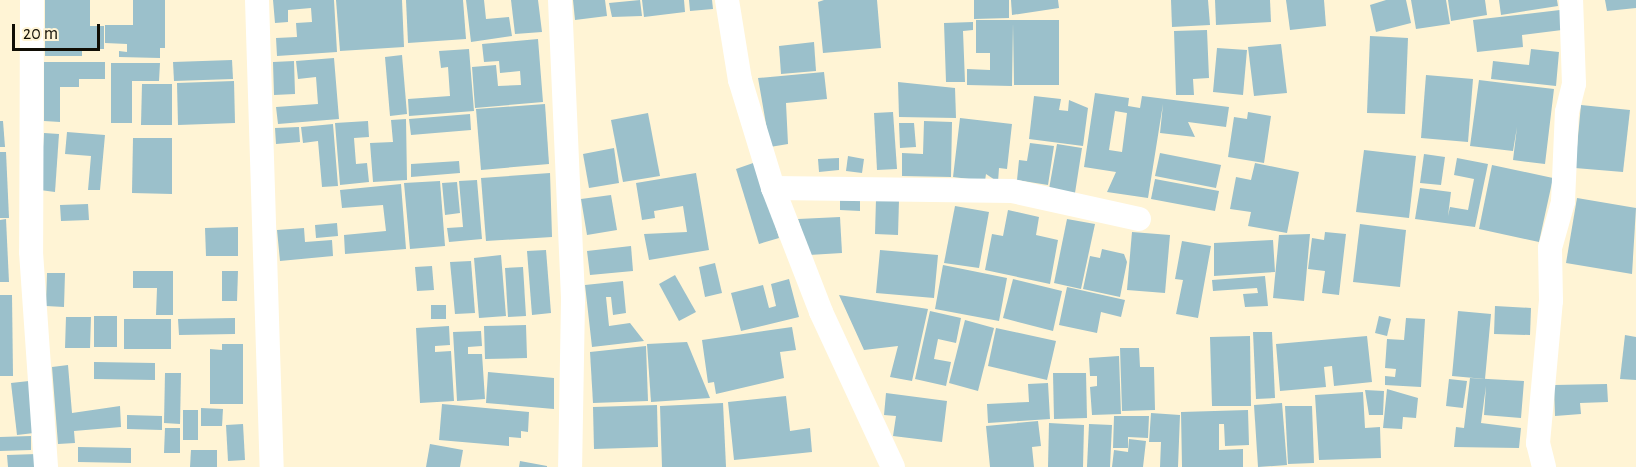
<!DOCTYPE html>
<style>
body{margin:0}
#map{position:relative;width:1636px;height:467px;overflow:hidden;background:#fff4d5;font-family:"Alegreya Sans",sans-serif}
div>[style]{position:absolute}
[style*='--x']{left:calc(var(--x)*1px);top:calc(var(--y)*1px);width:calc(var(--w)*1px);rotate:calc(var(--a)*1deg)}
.building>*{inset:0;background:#9bc0cb}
.minor>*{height:24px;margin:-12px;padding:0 12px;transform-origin:12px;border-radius:12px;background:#fff}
span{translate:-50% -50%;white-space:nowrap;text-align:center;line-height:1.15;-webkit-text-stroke:5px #fff4d5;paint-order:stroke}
.scale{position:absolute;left:12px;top:24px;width:88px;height:27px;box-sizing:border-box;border:3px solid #100d04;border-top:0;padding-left:8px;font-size:18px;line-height:21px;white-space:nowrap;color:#100d04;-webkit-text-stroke:4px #fff4d5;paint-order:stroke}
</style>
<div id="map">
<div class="building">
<div style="clip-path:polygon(45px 0,90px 0,90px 26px,104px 26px,104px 49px,82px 49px,82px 56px,45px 56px)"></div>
<div style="clip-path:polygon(133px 0,165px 0,165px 48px,160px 48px,160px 58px,119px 57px,119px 51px,127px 52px,127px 44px,105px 43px,105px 25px,133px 25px)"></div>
<div style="clip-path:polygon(273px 0,334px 0,337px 52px,277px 56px,276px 38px,297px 37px,296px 23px,312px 22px,311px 8px,288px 10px,288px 22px,275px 23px)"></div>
<div style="clip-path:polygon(336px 0,402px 0,404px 47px,340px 51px)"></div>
<div style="clip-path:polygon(406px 0,463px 0,466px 39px,408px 43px)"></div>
<div style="clip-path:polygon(466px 0,484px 0,486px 19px,509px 17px,512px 36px,471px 42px)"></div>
<div style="clip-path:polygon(511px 0,538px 0,542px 32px,515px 34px)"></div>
<div style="clip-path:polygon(573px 0,605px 0,607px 16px,575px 20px)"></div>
<div style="clip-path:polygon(640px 0,642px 16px,612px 17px,609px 3px)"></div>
<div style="clip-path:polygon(642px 0,684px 0,685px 12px,644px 17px)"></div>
<div style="clip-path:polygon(689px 0,712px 0,713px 9px,690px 11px)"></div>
<div style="clip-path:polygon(824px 0,877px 0,881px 48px,823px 53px,818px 2px)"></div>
<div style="clip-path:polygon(974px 0,1009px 0,1009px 18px,974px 19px)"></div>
<div style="clip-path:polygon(1011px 0,1058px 0,1059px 8px,1012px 15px)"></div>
<div style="clip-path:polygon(1171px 0,1208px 0,1210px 25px,1172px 27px)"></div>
<div style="clip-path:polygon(1215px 0,1270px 0,1271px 22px,1216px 25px)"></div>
<div style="clip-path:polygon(1286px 0,1324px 0,1326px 26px,1290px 30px)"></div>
<div style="clip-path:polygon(1386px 0,1406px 0,1411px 23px,1376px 32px,1370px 5px)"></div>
<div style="clip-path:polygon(1411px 0,1446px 0,1450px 24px,1416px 29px)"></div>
<div style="clip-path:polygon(1448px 0,1485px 0,1487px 15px,1451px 21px)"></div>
<div style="clip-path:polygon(1499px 0,1557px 0,1558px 6px,1501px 15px)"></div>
<div style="clip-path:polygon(1605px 0,1636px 0,1636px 8px,1607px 11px)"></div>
<div style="clip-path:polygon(1560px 10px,1562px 30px,1522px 35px,1523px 47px,1477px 52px,1473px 20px)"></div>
<div style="clip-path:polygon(976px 20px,1059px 20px,1059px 85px,1014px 85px,1013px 23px,1012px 86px,967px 85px,967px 69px,990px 70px,990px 53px,976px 53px)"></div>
<div style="clip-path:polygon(973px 22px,973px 30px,963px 31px,965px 82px,946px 82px,944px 23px)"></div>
<div style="clip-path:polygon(1207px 30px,1209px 78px,1193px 79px,1194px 95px,1176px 95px,1174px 31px)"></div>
<div style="clip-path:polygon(1370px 36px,1408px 38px,1405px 114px,1367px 113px)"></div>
<div style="clip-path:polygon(538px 39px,543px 102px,475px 108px,472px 67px,496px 65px,498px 86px,521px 85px,520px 71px,500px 73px,499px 61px,484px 62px,482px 44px)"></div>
<div style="clip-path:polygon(814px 42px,816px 71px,781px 74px,779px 46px)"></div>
<div style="clip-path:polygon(1281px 44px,1287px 93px,1254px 96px,1248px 47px)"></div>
<div style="clip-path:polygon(1217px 48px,1247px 50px,1243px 95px,1213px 92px)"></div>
<div style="clip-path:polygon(469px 49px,474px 111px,409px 116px,408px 99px,450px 96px,448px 67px,441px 68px,439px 51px)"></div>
<div style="clip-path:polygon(1531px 49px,1559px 52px,1556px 86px,1491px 79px,1493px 61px,1529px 65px)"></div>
<div style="clip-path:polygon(402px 55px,407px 114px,390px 116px,385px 57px)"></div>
<div style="clip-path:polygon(334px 58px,339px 119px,278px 124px,276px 107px,318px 104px,316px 77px,298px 79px,296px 61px)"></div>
<div style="clip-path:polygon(232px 60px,233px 79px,174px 81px,173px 62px)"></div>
<div style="clip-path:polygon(294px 61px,295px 94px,274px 95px,273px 62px)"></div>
<div style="clip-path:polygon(44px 62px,105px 62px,105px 79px,79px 79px,79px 87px,60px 87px,60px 122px,44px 121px)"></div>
<div style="clip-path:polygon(111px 63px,160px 63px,159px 81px,132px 81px,132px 123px,111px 123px)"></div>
<div style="clip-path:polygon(824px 72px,827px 99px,786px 103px,788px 144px,770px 147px,758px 78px)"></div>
<div style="clip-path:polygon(1426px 75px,1473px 79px,1468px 142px,1421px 138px)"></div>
<div style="clip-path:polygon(1479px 80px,1554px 89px,1545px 164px,1513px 160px,1517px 127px,1513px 151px,1470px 146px)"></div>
<div style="clip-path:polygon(234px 81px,235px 123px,178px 125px,177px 83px)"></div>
<div style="clip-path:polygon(898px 82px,955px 88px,956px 118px,899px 117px)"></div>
<div style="clip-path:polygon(142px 84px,172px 84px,172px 125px,141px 125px)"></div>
<div style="clip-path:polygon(evenodd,1095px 93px,1129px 98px,1128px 106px,1140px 108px,1142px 96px,1229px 107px,1226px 127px,1188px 122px,1195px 137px,1160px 133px,1163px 104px,1148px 198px,1107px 192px,1116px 172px,1084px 167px,1095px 93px,1115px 111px,1127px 113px,1122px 152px,1109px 150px,1115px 111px)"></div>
<div style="clip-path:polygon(1034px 96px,1061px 99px,1059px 110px,1068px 111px,1069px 100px,1088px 108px,1083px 146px,1029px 139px)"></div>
<div style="clip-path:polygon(545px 104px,549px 164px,481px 170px,476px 109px)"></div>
<div style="clip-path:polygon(1581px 105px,1630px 110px,1623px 172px,1575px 168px)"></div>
<div style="clip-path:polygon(893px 112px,897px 169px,877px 170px,874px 113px)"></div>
<div style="clip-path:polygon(1248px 112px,1271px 116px,1264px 163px,1228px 157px,1234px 117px,1247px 119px)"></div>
<div style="clip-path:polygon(648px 113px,660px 176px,623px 182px,611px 120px)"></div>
<div style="clip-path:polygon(470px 114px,471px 130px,411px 135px,409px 119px)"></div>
<div style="clip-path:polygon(960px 118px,1012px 124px,1007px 169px,999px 168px,998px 182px,986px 174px,985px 181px,953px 177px)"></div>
<div style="clip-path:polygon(406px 119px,407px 180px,373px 182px,370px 143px,393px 142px,391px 120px)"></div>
<div style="clip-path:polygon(0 121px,3px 121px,5px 147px,0 147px)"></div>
<div style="clip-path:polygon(368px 121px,369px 137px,354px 138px,356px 164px,367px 163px,369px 182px,340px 185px,335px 123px)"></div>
<div style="clip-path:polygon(924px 121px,952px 122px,951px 177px,902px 176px,902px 153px,923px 154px)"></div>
<div style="clip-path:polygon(899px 123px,914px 123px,916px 147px,900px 148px)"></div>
<div style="clip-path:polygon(333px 124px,338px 186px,322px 187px,318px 141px,303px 143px,301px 127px)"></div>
<div style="clip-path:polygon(299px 127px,300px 142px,276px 144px,275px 128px)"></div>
<div style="clip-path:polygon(67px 132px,105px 135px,100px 190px,88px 190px,91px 156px,65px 154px)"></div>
<div style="clip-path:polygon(44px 133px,59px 134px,55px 192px,40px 190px)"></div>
<div style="clip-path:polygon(133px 138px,172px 138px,172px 194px,132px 193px)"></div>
<div style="clip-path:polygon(1030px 143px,1054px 146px,1048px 185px,1017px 180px,1019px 160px,1027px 161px)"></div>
<div style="clip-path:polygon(1057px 144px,1082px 148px,1075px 193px,1049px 189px)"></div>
<div style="clip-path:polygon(614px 148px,619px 183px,589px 188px,583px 154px)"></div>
<div style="clip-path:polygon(1364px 150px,1416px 156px,1409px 218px,1356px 212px)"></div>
<div style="clip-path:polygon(0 152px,6px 152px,9px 218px,0 218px)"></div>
<div style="clip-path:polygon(1160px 153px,1221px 165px,1216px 188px,1155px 176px)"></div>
<div style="clip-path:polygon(1424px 154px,1445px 157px,1441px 185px,1420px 183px)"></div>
<div style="clip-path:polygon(848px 156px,864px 159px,862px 173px,846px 171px)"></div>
<div style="clip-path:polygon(839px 158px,839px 170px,819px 172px,818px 159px)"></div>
<div style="clip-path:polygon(1457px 158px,1488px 164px,1475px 227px,1415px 219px,1420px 188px,1451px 192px,1448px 216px,1450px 207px,1468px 210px,1474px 179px,1454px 175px)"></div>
<div style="clip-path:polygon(459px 161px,460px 173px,411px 177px,411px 164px)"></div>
<div style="clip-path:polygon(756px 162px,779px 238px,759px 244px,736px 169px)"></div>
<div style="clip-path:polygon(1255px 163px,1299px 172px,1287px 233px,1248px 226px,1251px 212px,1230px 209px,1236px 177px,1251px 180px)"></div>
<div style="clip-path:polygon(1492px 165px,1553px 178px,1539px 242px,1479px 229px)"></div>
<div style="clip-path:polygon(550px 173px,552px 237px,486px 241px,481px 178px)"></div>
<div style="clip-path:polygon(696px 173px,709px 250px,649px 260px,644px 234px,687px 232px,683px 206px,654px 211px,655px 218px,642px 220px,636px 183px)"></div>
<div style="clip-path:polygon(1155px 179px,1219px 191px,1215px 211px,1151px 199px)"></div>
<div style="clip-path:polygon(477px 180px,482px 239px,449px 242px,447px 228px,463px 227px,459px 181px)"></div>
<div style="clip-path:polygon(440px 181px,445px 246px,410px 249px,404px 183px)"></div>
<div style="clip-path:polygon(457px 182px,460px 213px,445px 215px,442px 183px)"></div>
<div style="clip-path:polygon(401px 184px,406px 249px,345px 254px,344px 235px,386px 231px,383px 205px,342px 208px,340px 190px)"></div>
<div style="clip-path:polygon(611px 195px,617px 230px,587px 235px,581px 199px)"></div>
<div style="clip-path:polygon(840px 198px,860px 198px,860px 211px,840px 210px)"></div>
<div style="clip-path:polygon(1577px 198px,1636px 208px,1632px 274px,1566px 263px)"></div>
<div style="clip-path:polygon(876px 199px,899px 200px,898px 235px,875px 234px)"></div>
<div style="clip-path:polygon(88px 204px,89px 220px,61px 221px,60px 205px)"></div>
<div style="clip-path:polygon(955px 206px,989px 212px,979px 268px,944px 263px)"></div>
<div style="clip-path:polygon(1008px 210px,1039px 217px,1036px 235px,1058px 240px,1050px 284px,985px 270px,992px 234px,1003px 236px)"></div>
<div style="clip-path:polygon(840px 217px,842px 253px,809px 255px,798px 219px)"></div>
<div style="clip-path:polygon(6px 219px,9px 282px,0 282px,0 220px)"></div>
<div style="clip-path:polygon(1067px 219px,1095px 224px,1081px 289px,1054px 283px)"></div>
<div style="clip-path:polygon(337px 223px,338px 236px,316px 238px,315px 225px)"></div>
<div style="clip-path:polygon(1360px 224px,1406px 230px,1400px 287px,1353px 282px)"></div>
<div style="clip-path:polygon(238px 227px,238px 256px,206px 256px,205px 228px)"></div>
<div style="clip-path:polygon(304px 228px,305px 242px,332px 240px,333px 256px,280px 261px,277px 230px)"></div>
<div style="clip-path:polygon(1132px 232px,1170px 235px,1165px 293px,1127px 290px)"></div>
<div style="clip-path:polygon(1325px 232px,1346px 234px,1339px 295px,1322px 293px,1325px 271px,1308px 269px,1312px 238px,1324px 240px)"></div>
<div style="clip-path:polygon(1310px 234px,1304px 301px,1273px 298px,1279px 235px)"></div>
<div style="clip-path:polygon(1273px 240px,1275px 272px,1214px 276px,1214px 243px)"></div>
<div style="clip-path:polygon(1182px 241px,1211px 246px,1198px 318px,1176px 314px,1183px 280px,1175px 279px)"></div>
<div style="clip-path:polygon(631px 246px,633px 271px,590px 275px,587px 251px)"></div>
<div style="clip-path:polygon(1102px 249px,1124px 254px,1127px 262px,1120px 297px,1083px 289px,1090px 256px,1100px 258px)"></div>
<div style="clip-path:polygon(546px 250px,551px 313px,532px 315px,527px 251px)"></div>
<div style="clip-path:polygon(880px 250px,938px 255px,934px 298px,876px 293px)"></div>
<div style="clip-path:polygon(501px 255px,506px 316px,479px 318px,474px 258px)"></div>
<div style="clip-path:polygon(471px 261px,475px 313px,455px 314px,450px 262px)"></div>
<div style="clip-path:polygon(715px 263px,722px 293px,705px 297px,699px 267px)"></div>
<div style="clip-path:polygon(943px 265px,1007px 278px,999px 321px,935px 309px)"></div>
<div style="clip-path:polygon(432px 266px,434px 290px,417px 291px,415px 267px)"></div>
<div style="clip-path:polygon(523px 267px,526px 316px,508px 317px,505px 268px)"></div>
<div style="clip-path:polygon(133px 271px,173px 271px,173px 315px,156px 315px,157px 288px,133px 288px)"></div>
<div style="clip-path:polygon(222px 271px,238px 271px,237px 301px,222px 301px)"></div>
<div style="clip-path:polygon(47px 273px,65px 273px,64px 307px,46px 306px)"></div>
<div style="clip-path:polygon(675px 275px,696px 312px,679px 321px,659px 284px)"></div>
<div style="clip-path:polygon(1265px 276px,1268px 306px,1245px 307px,1243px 294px,1258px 293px,1257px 288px,1213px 291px,1212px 280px)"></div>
<div style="clip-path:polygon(789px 279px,799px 317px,741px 331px,731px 293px,763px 285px,769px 308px,776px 306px,771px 284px)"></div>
<div style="clip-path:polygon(1013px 279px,1062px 291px,1053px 331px,1003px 318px)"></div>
<div style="clip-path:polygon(623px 281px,626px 313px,613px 315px,611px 297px,606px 297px,609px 326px,630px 323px,644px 341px,592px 347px,585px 285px)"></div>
<div style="clip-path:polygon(1067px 287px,1125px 300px,1121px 317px,1101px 312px,1097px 333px,1059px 325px)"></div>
<div style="clip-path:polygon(0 295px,12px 295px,13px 376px,0 376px)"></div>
<div style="clip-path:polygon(839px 295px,928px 309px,912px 381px,890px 377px,898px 346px,864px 350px)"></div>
<div style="clip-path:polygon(431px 305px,446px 305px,446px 319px,431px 319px)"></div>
<div style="clip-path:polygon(1495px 306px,1531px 308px,1530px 335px,1494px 334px)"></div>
<div style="clip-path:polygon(930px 311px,961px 318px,956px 343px,938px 339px,934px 359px,951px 362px,946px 386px,915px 379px)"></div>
<div style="clip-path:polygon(1458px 311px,1491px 314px,1485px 379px,1452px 376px)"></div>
<div style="clip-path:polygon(94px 316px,117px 316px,117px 347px,94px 347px)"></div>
<div style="clip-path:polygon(1379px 316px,1391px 319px,1387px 336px,1375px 333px)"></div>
<div style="clip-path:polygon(66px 317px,91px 317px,90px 348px,65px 348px)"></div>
<div style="clip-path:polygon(235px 318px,235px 334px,179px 335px,178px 319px)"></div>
<div style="clip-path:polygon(1406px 318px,1425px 319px,1421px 387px,1385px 385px,1385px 376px,1395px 377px,1396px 369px,1385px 368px,1387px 339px,1404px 340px)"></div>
<div style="clip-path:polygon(124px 319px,171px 319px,171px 349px,124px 349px)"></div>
<div style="clip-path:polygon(965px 320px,994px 328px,978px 391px,949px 383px)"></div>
<div style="clip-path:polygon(526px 325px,527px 358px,485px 359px,484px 326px)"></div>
<div style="clip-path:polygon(449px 326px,450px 345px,435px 346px,435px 352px,451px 351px,454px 401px,420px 403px,416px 328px)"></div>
<div style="clip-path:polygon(792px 327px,796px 350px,780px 352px,784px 378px,716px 394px,714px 382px,708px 383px,702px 340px)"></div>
<div style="clip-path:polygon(996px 328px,1056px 341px,1047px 380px,988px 366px)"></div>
<div style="clip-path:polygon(481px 331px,482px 346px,468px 347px,468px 354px,482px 354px,485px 399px,457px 401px,453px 332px)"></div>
<div style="clip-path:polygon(1253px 332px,1272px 332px,1275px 398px,1256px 399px)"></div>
<div style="clip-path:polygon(1625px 335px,1636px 337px,1636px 380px,1620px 379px)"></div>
<div style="clip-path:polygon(1250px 336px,1251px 406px,1212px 406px,1210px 337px)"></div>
<div style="clip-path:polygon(1367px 336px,1372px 382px,1334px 386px,1332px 366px,1324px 367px,1326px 387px,1280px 391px,1276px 344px)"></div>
<div style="clip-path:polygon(687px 342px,710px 398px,651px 402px,647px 344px)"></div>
<div style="clip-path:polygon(222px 344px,243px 344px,243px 404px,210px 404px,210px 349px,222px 350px)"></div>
<div style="clip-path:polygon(646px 346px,648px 401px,593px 403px,590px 352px)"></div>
<div style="clip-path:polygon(1120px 348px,1139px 348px,1140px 367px,1154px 367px,1155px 410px,1122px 411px)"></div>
<div style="clip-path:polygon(1119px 356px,1121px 414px,1092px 415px,1090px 387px,1097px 386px,1097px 376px,1090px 376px,1089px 358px)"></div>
<div style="clip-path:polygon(94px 362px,155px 363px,155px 380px,94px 379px)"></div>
<div style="clip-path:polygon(68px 365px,72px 413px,120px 406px,121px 427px,74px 431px,75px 443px,58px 444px,52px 367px)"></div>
<div style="clip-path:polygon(488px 372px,554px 378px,554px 409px,486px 403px)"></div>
<div style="clip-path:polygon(165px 373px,181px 373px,180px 424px,164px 423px)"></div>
<div style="clip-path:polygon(1053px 373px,1086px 373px,1087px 418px,1054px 419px)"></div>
<div style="clip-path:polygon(1470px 378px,1524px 381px,1521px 418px,1484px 415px,1486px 386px,1481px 423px,1521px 428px,1519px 448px,1454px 447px,1456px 427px,1464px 428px)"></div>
<div style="clip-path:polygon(1449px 379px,1467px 381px,1463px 408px,1446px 406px)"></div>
<div style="clip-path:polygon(29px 381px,34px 433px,17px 435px,11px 383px)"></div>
<div style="clip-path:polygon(1048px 383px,1050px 419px,988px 423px,987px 404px,1029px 402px,1028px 384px)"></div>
<div style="clip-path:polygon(1607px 384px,1608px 402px,1580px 403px,1581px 414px,1555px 416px,1554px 385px)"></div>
<div style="clip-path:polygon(1387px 389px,1418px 398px,1416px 418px,1403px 417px,1402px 429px,1383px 428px)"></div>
<div style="clip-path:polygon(1365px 390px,1384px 391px,1383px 415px,1369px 415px)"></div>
<div style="clip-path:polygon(1363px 392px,1365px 428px,1380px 427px,1381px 458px,1319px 460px,1315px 395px)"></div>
<div style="clip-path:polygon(886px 393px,947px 401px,942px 442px,893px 436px,896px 416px,884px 415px)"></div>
<div style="clip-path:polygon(786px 396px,790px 431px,810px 428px,812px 452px,734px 460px,728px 402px)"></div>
<div style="clip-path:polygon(723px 403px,726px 467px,662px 467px,660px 406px)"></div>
<div style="clip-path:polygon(1282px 403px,1287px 465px,1258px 467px,1254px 405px)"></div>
<div style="clip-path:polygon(442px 404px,529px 412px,528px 432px,521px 431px,521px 438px,509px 437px,509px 446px,439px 440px)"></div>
<div style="clip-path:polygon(657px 405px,658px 447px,594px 449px,593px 407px)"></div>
<div style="clip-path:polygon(1285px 406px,1312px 406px,1314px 463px,1288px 464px)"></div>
<div style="clip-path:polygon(201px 408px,223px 409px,222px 426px,201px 426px)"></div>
<div style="clip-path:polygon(183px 410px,198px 410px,198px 440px,183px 440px)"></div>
<div style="clip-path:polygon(1248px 410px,1249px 445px,1225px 446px,1224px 424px,1219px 424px,1219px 450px,1243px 449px,1243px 467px,1182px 467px,1181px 412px)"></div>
<div style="clip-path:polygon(1151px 413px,1180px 415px,1178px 467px,1160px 467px,1161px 442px,1149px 442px)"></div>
<div style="clip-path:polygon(127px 415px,162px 416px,162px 430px,127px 429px)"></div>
<div style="clip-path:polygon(1114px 416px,1149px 416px,1148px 438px,1128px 437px,1128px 448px,1113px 448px)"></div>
<div style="clip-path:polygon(1038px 421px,1041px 446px,1032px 447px,1034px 467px,990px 467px,986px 426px)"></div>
<div style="clip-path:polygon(1049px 423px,1084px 425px,1083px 467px,1048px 467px)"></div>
<div style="clip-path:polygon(243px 424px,245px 460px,228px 461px,226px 425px)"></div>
<div style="clip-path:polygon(1089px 424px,1112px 425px,1110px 467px,1087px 467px)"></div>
<div style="clip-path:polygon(165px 428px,180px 428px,180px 453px,164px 453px)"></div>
<div style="clip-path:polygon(31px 436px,31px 450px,0 451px,0 437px)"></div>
<div style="clip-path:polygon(1129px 439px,1146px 441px,1143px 467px,1112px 467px,1114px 450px,1128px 452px)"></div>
<div style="clip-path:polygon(430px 444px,463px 450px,460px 467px,426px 467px)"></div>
<div style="clip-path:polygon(78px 447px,131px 448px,131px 463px,78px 462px)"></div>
<div style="clip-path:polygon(191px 450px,217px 450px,217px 467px,190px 467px)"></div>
<div style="clip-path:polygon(37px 454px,38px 467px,8px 467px,7px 455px)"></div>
<div style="clip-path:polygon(520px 461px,547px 466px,547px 467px,519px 467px)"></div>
</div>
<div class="minor">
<div style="--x:32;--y:0;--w:252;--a:90.2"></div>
<div style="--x:31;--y:252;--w:216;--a:86"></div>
<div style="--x:257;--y:0;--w:467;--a:88.2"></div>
<div style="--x:560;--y:0;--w:301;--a:87.5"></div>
<div style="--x:573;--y:301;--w:166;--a:91"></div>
<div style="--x:727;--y:0;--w:81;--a:80.8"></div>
<div style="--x:740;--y:80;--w:113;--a:73"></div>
<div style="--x:773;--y:188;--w:133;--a:68.8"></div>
<div style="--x:821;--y:312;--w:171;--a:65.1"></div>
<div style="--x:773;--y:188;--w:239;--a:0.7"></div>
<div style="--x:1012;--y:191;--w:130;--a:12.4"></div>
<div style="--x:1544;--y:467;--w:25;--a:-104"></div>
<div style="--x:1538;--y:443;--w:143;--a:-84.8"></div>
<div style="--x:1551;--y:301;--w:53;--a:-91.1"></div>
<div style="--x:1550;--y:248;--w:48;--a:-74.2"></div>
<div style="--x:1563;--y:202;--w:90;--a:-87.5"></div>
<div style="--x:1567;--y:112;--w:29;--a:-76"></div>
<div style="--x:1574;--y:84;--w:84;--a:-92"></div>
</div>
<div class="scale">20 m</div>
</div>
